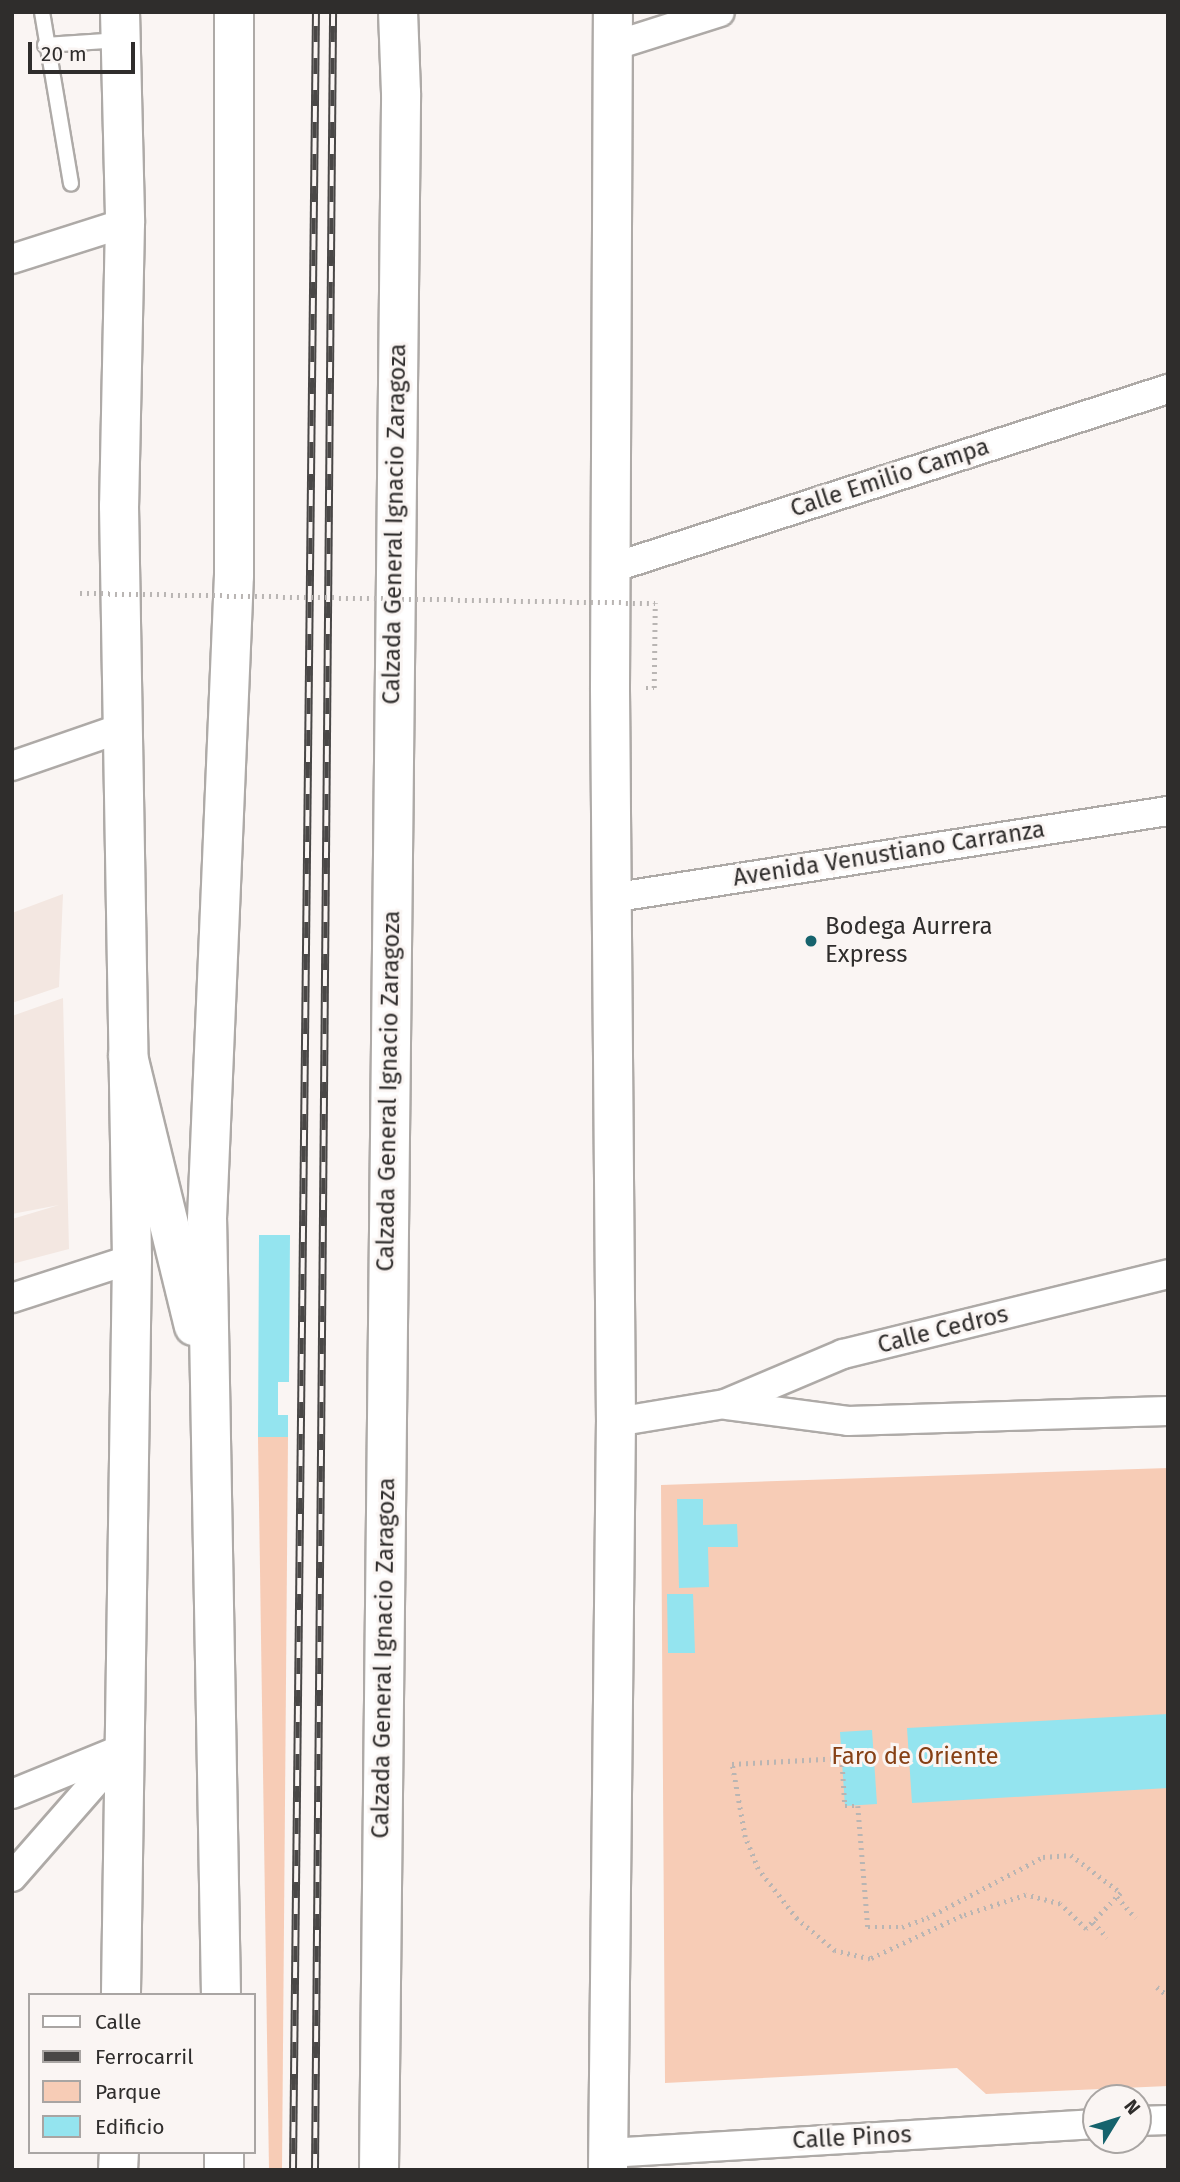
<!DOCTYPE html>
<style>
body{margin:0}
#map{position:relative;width:1180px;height:2182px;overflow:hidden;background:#faf5f3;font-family:"Fira Sans",sans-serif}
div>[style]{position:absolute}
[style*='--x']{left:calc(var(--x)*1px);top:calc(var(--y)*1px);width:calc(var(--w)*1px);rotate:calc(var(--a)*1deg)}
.built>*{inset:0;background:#f3e7e1}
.green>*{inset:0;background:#f7ccb6}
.building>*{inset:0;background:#94e4ef}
.path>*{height:4.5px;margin-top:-2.25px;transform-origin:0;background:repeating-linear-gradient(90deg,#b9b5b3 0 2px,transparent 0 7px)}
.roads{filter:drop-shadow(2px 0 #aeaaa7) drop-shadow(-2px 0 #aeaaa7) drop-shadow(0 2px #aeaaa7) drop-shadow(0 -2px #aeaaa7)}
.lane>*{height:14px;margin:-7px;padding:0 7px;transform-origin:7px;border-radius:7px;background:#fff}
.street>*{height:28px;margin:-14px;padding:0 14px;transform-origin:14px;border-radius:14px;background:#fff}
.secondary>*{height:38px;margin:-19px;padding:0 19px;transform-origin:19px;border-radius:19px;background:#fff}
.highway>*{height:38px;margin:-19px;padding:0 19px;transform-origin:19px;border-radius:19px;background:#fff}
.rail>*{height:8px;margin-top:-4px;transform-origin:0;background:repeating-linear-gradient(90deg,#faf5f3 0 16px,#494746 0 32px);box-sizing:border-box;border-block:2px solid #494746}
.path-bridge>*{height:4.5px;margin-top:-2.25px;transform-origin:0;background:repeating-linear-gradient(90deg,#b9b5b3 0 2px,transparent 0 7px)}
.dots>*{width:19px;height:19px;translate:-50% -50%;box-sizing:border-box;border:4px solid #faf5f3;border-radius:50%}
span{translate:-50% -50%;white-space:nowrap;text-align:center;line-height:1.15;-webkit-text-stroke:6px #faf5f3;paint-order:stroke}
.street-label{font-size:24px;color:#2f2d2c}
.poi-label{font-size:24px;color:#2f2d2c}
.left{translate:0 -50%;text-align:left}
.park-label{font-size:24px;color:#864015}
.frame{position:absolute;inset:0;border:14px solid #2f2d2c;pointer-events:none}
.legend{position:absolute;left:28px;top:1993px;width:228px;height:161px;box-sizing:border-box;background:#faf5f3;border:2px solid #a9a5a3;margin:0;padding:9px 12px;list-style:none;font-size:21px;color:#2f2d2c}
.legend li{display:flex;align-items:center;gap:14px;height:35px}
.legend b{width:35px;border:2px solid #a9a5a3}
.north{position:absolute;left:1082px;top:2084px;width:70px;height:70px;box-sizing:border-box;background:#faf5f3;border:2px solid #a9a5a3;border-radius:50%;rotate:52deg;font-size:19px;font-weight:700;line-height:28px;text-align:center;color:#2f2d2c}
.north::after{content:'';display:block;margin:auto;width:24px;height:32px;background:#16636d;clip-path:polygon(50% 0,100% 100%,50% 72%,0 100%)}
.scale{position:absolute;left:28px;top:42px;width:107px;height:32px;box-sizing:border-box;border:4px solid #2f2d2c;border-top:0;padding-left:9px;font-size:21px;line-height:24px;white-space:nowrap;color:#2f2d2c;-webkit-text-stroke:5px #faf5f3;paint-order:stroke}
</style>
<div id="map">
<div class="built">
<div style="clip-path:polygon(63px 894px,59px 987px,12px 1003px,12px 913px)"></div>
<div style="clip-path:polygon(63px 998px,69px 1249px,12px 1264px,12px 1219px,59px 1205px,12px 1214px,12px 1016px)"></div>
</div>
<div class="green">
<div style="clip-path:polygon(258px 1437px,288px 1437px,282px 2170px,269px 2170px)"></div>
<div style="clip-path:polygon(1168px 1468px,1168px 2086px,986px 2094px,957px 2068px,665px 2083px,661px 1485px)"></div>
</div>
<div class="building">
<div style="clip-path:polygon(259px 1235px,290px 1235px,289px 1382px,278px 1382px,278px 1415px,288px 1415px,288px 1437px,258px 1437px)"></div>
<div style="clip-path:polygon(677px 1499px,703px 1499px,703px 1525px,737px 1524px,738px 1547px,708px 1547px,709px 1587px,679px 1588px)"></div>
<div style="clip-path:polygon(667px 1594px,693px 1594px,695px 1653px,668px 1653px)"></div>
<div style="clip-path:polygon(1168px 1714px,1168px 1788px,912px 1803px,907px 1728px)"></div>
<div style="clip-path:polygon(872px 1730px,877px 1804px,845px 1806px,840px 1732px)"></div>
</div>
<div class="path">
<div style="--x:646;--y:688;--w:8;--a:0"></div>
<div style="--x:654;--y:688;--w:85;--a:-89.3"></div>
<div style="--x:842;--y:1758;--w:48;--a:86.4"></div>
<div style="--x:845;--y:1806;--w:13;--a:0"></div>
<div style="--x:858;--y:1806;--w:121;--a:85.3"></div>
<div style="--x:868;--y:1927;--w:34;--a:0"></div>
<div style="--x:902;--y:1927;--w:27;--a:-20"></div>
<div style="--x:927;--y:1918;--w:131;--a:-27.7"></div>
<div style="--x:1043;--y:1857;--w:28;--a:-4"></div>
<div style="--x:1071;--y:1855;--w:63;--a:37.2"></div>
<div style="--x:1121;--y:1893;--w:50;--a:134.2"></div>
<div style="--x:1086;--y:1929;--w:36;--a:-136"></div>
<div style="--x:1060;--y:1904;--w:35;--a:-165"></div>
<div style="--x:1026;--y:1895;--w:67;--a:161.8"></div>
<div style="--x:962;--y:1916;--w:102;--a:154.9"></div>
<div style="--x:870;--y:1959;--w:36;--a:-167"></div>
<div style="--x:835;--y:1951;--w:50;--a:-139.9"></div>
<div style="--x:797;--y:1919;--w:63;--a:-128"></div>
<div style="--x:758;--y:1869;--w:35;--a:-112"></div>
<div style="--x:745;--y:1837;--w:74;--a:-100.1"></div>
<div style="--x:732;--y:1764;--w:110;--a:-3.1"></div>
<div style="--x:1117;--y:1897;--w:28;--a:48"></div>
<div style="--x:1093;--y:1922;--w:21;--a:47"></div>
<div style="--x:1157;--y:1987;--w:14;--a:39"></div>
</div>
<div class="roads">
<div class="lane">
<div style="--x:42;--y:12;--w:174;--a:80.4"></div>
<div style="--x:45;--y:45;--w:76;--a:-3.8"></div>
</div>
<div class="street">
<div style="--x:613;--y:46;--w:112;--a:-17.6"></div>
<div style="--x:12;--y:259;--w:119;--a:-17.7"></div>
<div style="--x:612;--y:568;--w:584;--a:-17.85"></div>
<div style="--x:12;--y:766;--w:116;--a:-19.1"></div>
<div style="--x:611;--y:898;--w:564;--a:-8.88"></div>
<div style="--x:12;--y:1298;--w:126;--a:-18"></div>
<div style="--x:727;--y:1405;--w:122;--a:7.5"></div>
<div style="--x:848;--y:1421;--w:320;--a:-1.8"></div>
<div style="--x:616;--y:1422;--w:110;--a:-9.4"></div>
<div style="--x:725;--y:1404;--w:128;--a:-23"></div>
<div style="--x:843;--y:1354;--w:335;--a:-13.8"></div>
<div style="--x:12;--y:1794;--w:117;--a:-22.2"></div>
<div style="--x:12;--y:1877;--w:171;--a:-48.8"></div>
<div style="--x:1138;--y:2121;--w:30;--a:-2"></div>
<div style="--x:608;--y:2153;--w:489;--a:-3.4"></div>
</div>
<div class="secondary">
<div style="--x:120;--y:12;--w:211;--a:88.6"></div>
<div style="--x:125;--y:223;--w:283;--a:91.2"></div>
<div style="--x:119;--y:506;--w:753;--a:89.01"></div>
<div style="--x:132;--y:1259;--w:736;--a:90.86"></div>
<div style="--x:118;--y:2170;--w:18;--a:-87"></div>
<div style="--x:608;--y:2170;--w:748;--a:-89.39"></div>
<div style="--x:616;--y:1422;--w:735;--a:-90.47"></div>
<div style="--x:610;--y:687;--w:675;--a:-89.75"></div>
</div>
<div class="highway">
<div style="--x:128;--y:1056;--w:278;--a:76.3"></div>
<div style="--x:221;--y:1995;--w:776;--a:-91.03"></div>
<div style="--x:207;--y:1219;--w:644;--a:-87.6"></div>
<div style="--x:234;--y:576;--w:564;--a:-90"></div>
<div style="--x:224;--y:2152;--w:18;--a:90"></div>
<div style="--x:379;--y:2170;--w:2077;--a:-89.39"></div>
<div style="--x:401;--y:93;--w:81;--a:-92.1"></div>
</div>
</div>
<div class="rail">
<div style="--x:293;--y:2170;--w:2158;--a:-89.39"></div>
<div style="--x:315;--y:2170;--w:2158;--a:-89.52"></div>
</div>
<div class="path-bridge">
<div style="--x:80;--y:593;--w:575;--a:1"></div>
</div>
<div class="dots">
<div style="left:811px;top:941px;background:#16636d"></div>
</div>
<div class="street-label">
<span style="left:890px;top:478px;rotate:-18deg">Calle Emilio Campa</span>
<span style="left:395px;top:524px;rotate:-89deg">Calzada General Ignacio Zaragoza</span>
<span style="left:889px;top:854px;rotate:-9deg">Avenida Venustiano Carranza</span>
<span style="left:389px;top:1091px;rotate:-89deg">Calzada General Ignacio Zaragoza</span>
<span style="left:943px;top:1330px;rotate:-14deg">Calle Cedros</span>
<span style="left:384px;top:1658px;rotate:-89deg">Calzada General Ignacio Zaragoza</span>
<span style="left:852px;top:2138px;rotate:-3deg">Calle Pinos</span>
</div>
<div class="poi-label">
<span class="left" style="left:825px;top:941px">Bodega Aurrera<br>Express</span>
</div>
<div class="park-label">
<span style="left:915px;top:1757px">Faro de Oriente</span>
</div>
<div class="frame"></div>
<ul class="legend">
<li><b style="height:9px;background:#fff"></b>Calle</li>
<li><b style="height:9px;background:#494746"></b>Ferrocarril</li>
<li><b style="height:19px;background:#f7ccb6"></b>Parque</li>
<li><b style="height:19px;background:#94e4ef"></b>Edificio</li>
</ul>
<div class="north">N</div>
<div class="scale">20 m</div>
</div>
